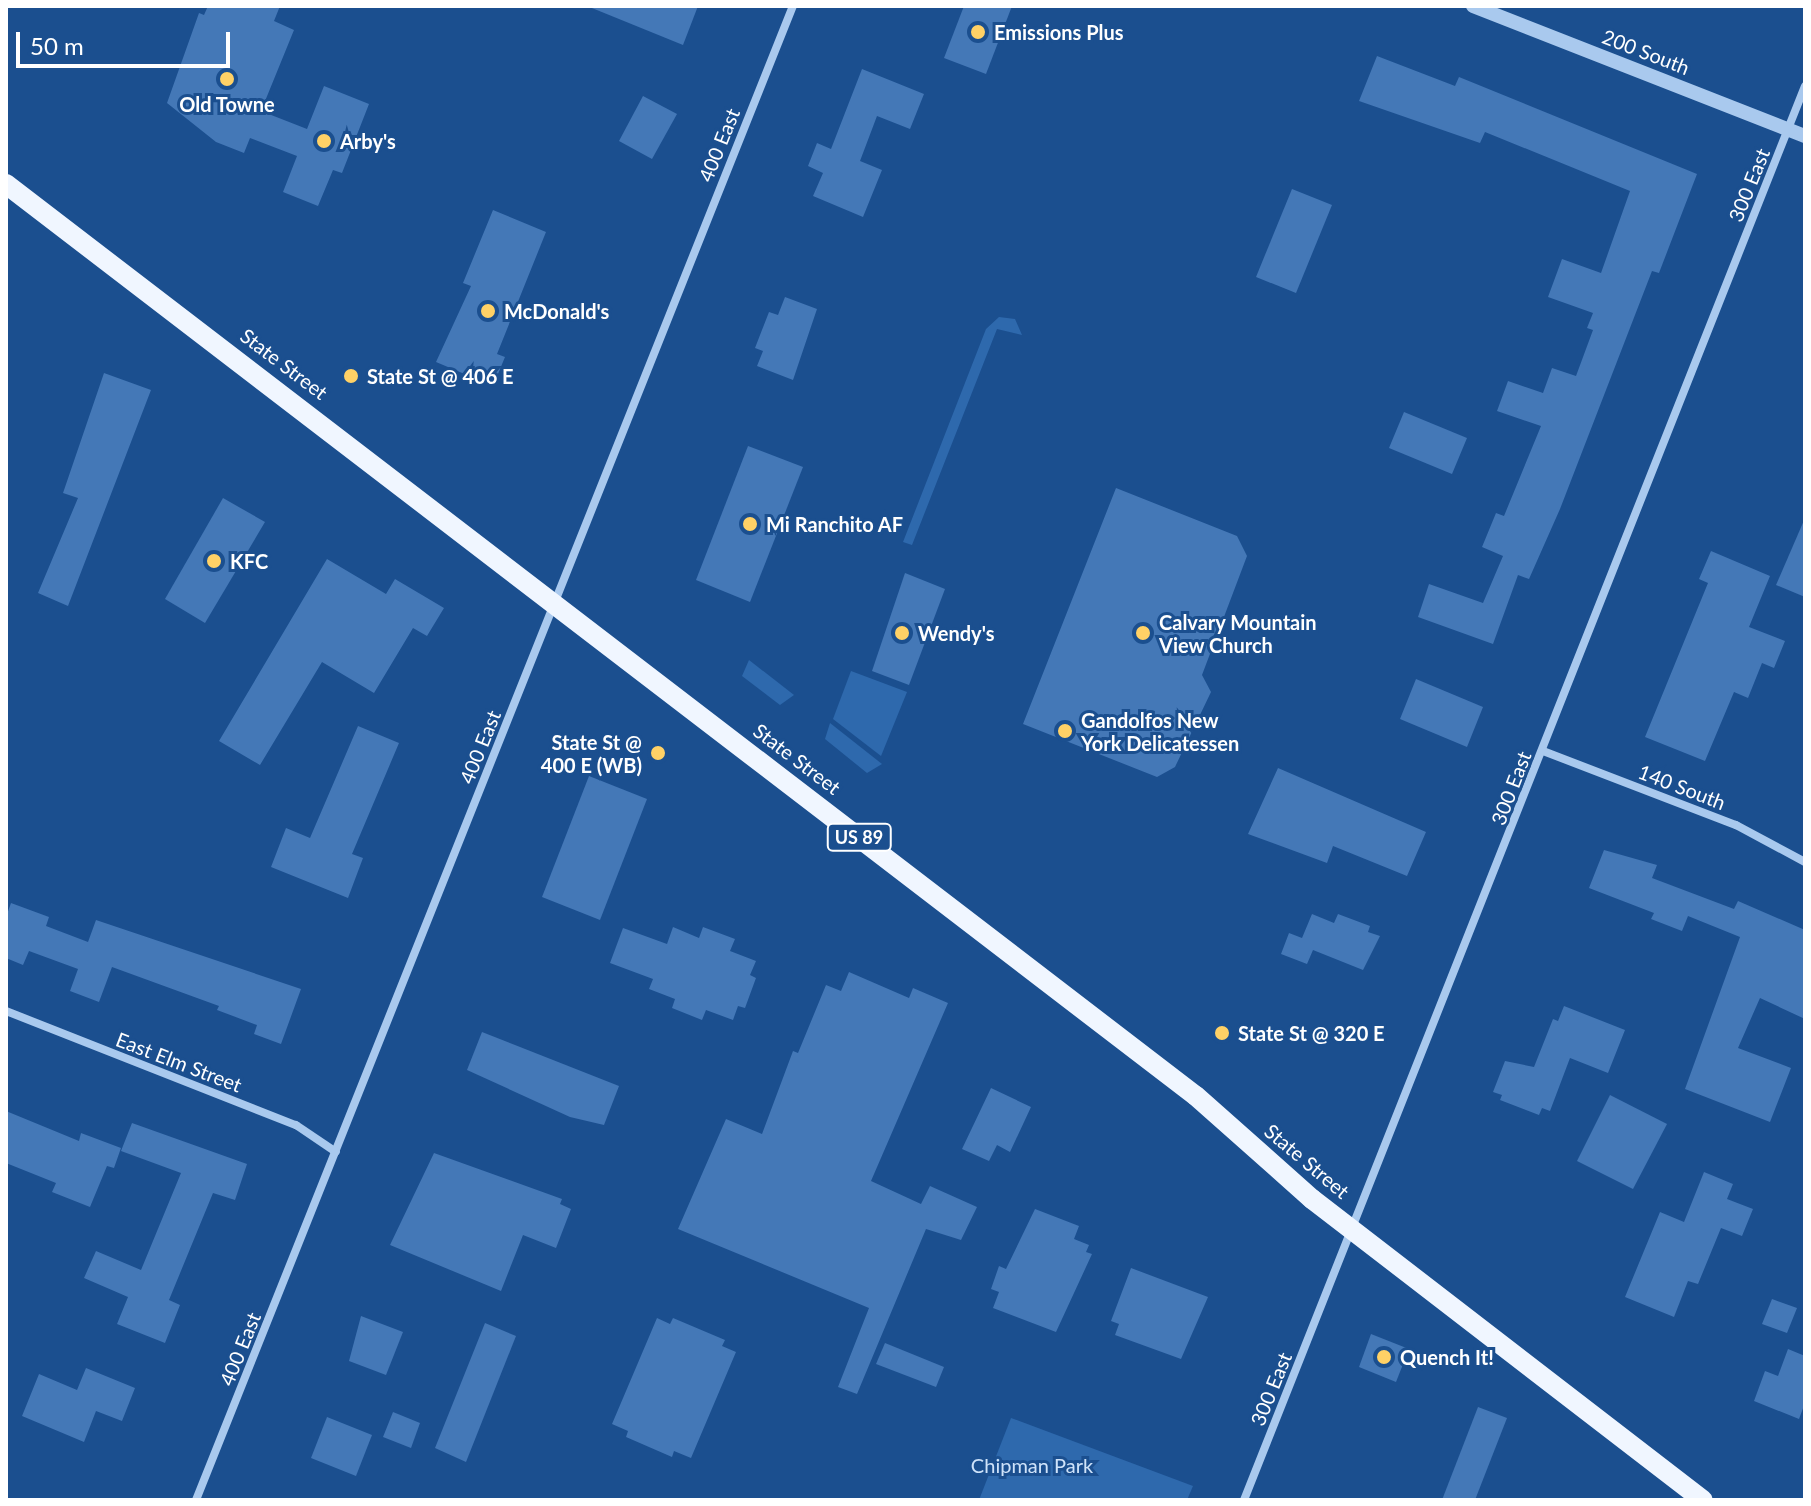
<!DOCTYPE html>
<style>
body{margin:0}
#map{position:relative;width:1811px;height:1506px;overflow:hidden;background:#1b4f8f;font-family:Lato,sans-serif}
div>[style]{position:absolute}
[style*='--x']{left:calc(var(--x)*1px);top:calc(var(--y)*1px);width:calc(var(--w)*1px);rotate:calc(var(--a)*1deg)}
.green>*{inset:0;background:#2e69ad}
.building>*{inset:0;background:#4478b7}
.minor>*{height:8px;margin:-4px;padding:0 4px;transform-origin:4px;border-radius:4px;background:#a9c9ee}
.tertiary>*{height:14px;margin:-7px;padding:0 7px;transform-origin:7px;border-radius:7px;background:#a9c9ee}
.primary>*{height:20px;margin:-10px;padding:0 10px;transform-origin:10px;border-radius:10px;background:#f0f6ff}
.dots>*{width:22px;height:22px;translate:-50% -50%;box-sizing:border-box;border:4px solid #1b4f8f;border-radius:50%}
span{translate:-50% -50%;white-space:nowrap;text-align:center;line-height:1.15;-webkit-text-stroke:6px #1b4f8f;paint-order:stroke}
.shield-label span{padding:2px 6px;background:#1b4f8f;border:2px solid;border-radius:6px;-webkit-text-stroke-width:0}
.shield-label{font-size:18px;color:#fff;font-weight:700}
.poi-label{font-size:20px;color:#fff;font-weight:700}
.left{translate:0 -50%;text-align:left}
.right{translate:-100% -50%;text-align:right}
.street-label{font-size:20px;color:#fff}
.park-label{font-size:20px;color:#cfe3fa}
.frame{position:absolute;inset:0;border:8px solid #fff;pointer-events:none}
.scale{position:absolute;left:16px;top:32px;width:214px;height:36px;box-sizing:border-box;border:4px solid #fff;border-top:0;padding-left:10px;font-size:24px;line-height:28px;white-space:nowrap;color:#fff;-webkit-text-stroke:6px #1b4f8f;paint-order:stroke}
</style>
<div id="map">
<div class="green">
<div style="clip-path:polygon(999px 317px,1015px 319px,1022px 335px,997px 329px,912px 545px,903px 542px,986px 329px)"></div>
<div style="clip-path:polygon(749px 660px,794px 695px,780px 705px,742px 676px)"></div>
<div style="clip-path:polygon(851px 671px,907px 692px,881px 756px,833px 719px)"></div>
<div style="clip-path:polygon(830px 723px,882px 764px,867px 773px,825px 739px)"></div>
<div style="clip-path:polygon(1011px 1418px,1193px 1486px,1187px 1500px,979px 1500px)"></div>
</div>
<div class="building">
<div style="clip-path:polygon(208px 6px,280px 6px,274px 21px,294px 30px,261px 111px,307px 129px,324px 86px,369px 104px,342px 173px,333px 170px,318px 206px,283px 192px,297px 156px,250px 138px,244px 153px,216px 142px,167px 103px,199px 13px,204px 15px)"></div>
<div style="clip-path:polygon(587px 6px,698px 6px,683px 45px)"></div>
<div style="clip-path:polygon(964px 6px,1012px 6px,986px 74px,944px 58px)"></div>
<div style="clip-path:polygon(1377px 56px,1455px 86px,1459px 77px,1697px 174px,1659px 273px,1652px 271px,1560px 509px,1529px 579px,1518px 575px,1493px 644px,1418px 617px,1429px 584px,1483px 603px,1503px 556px,1482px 547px,1496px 513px,1504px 516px,1541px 426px,1497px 411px,1508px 381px,1543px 393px,1552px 368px,1576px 376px,1593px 330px,1587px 328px,1593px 313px,1548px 297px,1562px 259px,1601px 273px,1630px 191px,1485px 132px,1480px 143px,1359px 101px)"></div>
<div style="clip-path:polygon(862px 69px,924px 94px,910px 129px,877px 116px,860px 161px,882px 170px,863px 217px,813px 196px,823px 173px,808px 166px,817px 143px,831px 149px)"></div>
<div style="clip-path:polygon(643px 96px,677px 114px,652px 159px,619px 141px)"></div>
<div style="clip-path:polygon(1292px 189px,1332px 205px,1296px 293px,1256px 277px)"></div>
<div style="clip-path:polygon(493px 210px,546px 232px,497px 354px,505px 357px,493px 386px,436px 362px,471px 286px,463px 283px)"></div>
<div style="clip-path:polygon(785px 297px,817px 309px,793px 380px,757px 366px,763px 351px,755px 348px,769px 312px,778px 315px)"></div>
<div style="clip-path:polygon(104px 373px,151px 390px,68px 606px,38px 593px,78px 498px,63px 493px)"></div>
<div style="clip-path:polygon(1404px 412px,1467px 438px,1452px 474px,1389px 448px)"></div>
<div style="clip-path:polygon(748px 446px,803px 467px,750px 602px,696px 580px)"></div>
<div style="clip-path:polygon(1116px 488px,1237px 536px,1247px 556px,1202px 675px,1211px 692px,1175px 767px,1157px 777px,1023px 724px)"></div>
<div style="clip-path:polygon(223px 498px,265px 522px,205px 623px,165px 599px)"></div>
<div style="clip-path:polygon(1805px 518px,1805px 597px,1776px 585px)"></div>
<div style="clip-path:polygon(1711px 551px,1770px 576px,1749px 627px,1785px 641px,1774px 668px,1762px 663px,1748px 698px,1734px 692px,1705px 761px,1645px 737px,1708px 583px,1699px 579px)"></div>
<div style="clip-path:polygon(327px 559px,386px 594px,395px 579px,444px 608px,427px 636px,413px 628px,374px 693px,322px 662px,260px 765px,219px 741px)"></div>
<div style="clip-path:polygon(905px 573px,945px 589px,909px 685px,872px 671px)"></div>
<div style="clip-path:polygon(1416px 679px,1483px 707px,1467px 747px,1400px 719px)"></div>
<div style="clip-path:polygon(358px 726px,399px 743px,352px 854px,363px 858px,348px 898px,271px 867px,286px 828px,310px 838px)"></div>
<div style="clip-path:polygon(1278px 768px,1426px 832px,1407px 876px,1333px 846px,1327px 863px,1248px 834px)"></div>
<div style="clip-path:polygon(589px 776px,647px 799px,600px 920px,542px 897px)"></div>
<div style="clip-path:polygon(1604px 850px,1657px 865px,1652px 878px,1734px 909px,1738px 901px,1805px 930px,1805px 1019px,1760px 998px,1738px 1048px,1791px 1068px,1770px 1122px,1685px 1089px,1740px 937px,1688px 916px,1682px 931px,1651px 919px,1654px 913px,1589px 888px)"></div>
<div style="clip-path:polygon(11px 903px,49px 917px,46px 926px,88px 942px,96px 920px,301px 989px,281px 1044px,254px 1034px,257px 1025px,217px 1010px,219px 1006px,112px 967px,99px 1002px,70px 991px,78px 969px,29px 951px,23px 965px,6px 958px,6px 917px)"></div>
<div style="clip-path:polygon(1312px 914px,1334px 923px,1338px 914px,1370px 926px,1368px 932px,1380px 936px,1363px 970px,1313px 950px,1307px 964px,1281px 954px,1289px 933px,1302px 938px)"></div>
<div style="clip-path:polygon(673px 927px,699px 938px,703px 927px,735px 939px,730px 951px,756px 961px,750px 975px,756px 978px,745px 1008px,738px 1006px,733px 1020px,706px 1010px,702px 1020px,672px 1008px,675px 999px,649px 989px,653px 979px,610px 963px,623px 928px,667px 944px)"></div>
<div style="clip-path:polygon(849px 972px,909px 998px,913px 988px,948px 1003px,871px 1181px,921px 1204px,930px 1186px,977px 1207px,961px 1240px,926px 1229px,857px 1394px,838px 1387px,869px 1308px,678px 1229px,726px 1119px,762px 1134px,793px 1051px,798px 1053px,826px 985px,841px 991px)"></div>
<div style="clip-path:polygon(1564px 1006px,1625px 1030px,1608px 1073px,1570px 1058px,1550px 1111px,1542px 1108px,1539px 1115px,1500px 1100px,1502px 1095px,1493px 1092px,1505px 1061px,1534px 1067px,1553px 1019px,1558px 1021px)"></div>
<div style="clip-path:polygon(482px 1032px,619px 1086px,604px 1125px,570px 1117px,467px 1070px)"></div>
<div style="clip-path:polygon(991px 1088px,1031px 1107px,1010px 1152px,997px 1145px,989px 1161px,962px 1149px)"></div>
<div style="clip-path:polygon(1610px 1095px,1667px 1124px,1633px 1189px,1577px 1161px)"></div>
<div style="clip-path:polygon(6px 1111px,79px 1141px,81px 1133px,121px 1148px,114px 1168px,107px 1166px,90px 1207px,52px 1192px,56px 1183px,6px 1163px)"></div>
<div style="clip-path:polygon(132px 1123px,247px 1164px,235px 1200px,213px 1193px,169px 1300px,180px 1305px,165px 1343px,117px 1324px,128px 1297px,84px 1278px,96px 1251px,141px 1270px,181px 1173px,121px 1151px)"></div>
<div style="clip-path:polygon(434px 1153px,562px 1199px,560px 1204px,571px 1209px,556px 1248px,523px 1235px,501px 1291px,390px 1245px)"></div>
<div style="clip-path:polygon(1704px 1172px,1733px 1184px,1727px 1199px,1753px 1209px,1742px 1236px,1721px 1228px,1698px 1284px,1688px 1281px,1674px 1317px,1625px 1297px,1660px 1212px,1684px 1222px)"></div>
<div style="clip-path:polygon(1035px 1209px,1079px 1226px,1074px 1239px,1089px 1245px,1086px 1252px,1092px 1254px,1056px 1332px,993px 1308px,999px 1292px,991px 1289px,999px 1266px,1006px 1269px)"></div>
<div style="clip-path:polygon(1131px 1268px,1208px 1297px,1181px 1359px,1115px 1335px,1119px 1324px,1111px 1321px)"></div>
<div style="clip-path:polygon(1772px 1299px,1797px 1308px,1787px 1333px,1762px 1324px)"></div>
<div style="clip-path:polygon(361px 1316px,403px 1332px,386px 1375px,349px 1361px)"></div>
<div style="clip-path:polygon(657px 1318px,670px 1324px,673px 1318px,725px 1340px,722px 1346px,736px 1352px,691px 1458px,674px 1451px,672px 1457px,626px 1437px,628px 1431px,612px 1424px)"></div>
<div style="clip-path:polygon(485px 1323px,516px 1336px,466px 1462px,435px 1448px)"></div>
<div style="clip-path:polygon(1371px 1334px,1409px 1349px,1396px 1382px,1359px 1367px)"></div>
<div style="clip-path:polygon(885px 1343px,944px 1367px,936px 1387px,876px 1364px)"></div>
<div style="clip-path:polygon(1788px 1349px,1805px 1356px,1805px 1403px,1799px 1419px,1754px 1401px,1765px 1371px,1778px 1376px)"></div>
<div style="clip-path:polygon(86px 1368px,135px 1388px,122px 1421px,96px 1411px,84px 1442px,22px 1416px,39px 1374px,77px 1390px)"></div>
<div style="clip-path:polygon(1478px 1407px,1507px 1418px,1475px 1500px,1442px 1500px)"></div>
<div style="clip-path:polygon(393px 1412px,420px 1423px,411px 1448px,383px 1437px)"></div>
<div style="clip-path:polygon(327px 1417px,372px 1435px,356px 1476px,311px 1458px)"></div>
</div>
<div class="minor">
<div style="--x:1543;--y:751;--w:207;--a:21"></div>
<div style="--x:1736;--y:825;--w:78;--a:28.2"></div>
<div style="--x:6;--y:1011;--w:312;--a:21.5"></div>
<div style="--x:296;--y:1125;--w:48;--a:34"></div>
<div style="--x:196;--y:1500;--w:1609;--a:-68.22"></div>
<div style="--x:1244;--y:1500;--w:1521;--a:-68.36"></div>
</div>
<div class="tertiary">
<div style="--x:1473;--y:6;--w:357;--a:21.4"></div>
</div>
<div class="primary">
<div style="--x:6;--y:184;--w:1499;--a:37.47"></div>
<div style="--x:1196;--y:1096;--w:155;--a:41.6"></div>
<div style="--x:1312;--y:1199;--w:493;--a:37.6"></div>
</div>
<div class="dots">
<div style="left:978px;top:32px;background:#ffd166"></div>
<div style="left:227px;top:79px;background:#ffd166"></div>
<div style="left:324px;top:141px;background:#ffd166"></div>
<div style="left:488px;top:311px;background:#ffd166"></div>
<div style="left:351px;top:376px;background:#ffd166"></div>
<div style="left:750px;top:524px;background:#ffd166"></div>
<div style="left:214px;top:561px;background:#ffd166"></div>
<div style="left:902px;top:633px;background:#ffd166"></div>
<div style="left:1143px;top:633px;background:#ffd166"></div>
<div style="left:1065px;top:731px;background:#ffd166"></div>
<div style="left:658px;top:753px;background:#ffd166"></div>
<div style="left:1222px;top:1033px;background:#ffd166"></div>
<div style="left:1384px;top:1357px;background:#ffd166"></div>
</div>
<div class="shield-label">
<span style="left:859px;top:837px">US 89</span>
</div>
<div class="poi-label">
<span class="left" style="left:994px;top:32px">Emissions Plus</span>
<span style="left:227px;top:104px">Old Towne</span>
<span class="left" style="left:340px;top:141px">Arby's</span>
<span class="left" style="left:504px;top:311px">McDonald's</span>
<span class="left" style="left:367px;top:376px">State St @ 406 E</span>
<span class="left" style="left:766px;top:524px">Mi Ranchito AF</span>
<span class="left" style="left:230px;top:561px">KFC</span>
<span class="left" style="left:1159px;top:634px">Calvary Mountain<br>View Church</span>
<span class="left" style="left:918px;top:633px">Wendy's</span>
<span class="left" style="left:1081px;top:732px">Gandolfos New<br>York Delicatessen</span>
<span class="right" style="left:642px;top:754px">State St @<br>400 E (WB)</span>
<span class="left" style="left:1238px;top:1033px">State St @ 320 E</span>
<span class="left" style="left:1400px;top:1357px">Quench It!</span>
</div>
<div class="street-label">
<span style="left:1646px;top:52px;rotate:21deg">200 South</span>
<span style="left:719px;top:145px;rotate:-68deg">400 East</span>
<span style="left:1749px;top:185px;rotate:-68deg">300 East</span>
<span style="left:284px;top:364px;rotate:37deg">State Street</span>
<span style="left:480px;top:747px;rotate:-68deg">400 East</span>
<span style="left:797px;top:759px;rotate:37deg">State Street</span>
<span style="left:1682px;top:787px;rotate:21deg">140 South</span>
<span style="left:1511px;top:788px;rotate:-69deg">300 East</span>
<span style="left:179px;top:1062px;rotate:21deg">East Elm Street</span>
<span style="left:1307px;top:1161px;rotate:40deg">State Street</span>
<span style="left:240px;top:1349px;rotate:-68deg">400 East</span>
<span style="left:1271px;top:1389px;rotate:-68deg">300 East</span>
</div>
<div class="park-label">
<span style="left:1032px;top:1465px">Chipman Park</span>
</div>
<div class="frame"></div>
<div class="scale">50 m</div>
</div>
